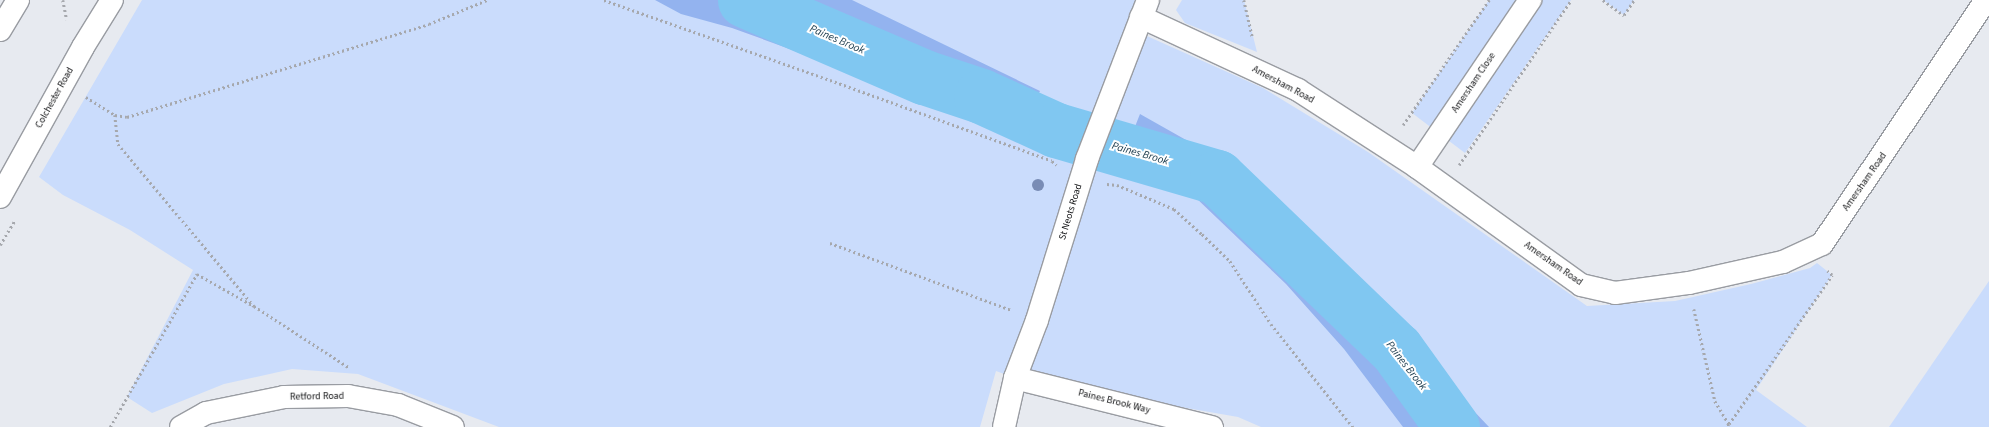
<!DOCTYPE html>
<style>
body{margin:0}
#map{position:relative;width:1989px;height:427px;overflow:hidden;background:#e7eaf0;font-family:"Source Sans 3",sans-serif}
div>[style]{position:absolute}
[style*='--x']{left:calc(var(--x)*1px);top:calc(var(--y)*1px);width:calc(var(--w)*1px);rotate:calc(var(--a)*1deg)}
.green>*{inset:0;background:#cadcfc}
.forest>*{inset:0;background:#93b3ef}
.river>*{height:55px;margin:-27.5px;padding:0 27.5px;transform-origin:27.5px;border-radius:27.5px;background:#80c7f1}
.path>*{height:2.5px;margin-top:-1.25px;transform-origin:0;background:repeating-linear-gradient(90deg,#a6a8ad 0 2px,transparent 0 5px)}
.roads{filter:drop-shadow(1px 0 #999ca2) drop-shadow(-1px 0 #999ca2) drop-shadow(0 1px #999ca2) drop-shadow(0 -1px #999ca2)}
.street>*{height:22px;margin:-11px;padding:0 11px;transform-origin:11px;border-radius:11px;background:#fff}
.highway>*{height:22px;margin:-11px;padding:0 11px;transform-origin:11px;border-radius:11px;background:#fff}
.trees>*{width:12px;height:12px;margin:-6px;border-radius:50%;background:#798cb5}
span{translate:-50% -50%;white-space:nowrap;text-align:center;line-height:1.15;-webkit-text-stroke:4px #fff;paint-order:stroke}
.street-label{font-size:10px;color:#101113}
.water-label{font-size:11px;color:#18384a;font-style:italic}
</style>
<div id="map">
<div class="green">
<div style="clip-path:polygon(142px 0,1135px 0,1138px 32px,1263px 88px,1368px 152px,1587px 306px,1675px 301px,1751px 284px,1810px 268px,1817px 263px,1832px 275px,1756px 390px,1807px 427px,1261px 427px,1238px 417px,1015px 378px,996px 371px,980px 427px,499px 427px,358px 374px,292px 369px,224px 384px,152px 413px,127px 397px,193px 270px,130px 230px,63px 195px,39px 177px)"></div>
<div style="clip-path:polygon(1182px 0,1244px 0,1257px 52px,1185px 23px,1176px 10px)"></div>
<div style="clip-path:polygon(1489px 0,1571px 0,1465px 153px,1412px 113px)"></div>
<div style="clip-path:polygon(1603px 0,1634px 0,1624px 15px)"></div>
<div style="clip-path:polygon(1989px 281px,1989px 427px,1889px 427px)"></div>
</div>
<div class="forest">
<div style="clip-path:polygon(655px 0,852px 0,1040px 91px,1020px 129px,878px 81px,732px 28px,681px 14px)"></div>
<div style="clip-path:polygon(1140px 114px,1218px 158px,1346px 265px,1435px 370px,1489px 427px,1403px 427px,1344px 349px,1286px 284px,1194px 196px,1119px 167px)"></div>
</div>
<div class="river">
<div style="--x:745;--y:0;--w:195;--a:23.3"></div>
<div style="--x:924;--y:77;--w:60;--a:18.4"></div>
<div style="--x:981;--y:96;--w:82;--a:24.4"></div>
<div style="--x:1056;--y:130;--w:168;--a:16.3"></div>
<div style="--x:1217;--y:177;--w:248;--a:43.9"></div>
<div style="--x:1396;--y:349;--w:96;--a:54.3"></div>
</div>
<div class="path">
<div style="--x:63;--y:0;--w:20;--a:79"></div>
<div style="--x:604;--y:0;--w:240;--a:19.5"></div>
<div style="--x:830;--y:80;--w:236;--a:20"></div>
<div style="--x:1052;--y:161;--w:6;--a:39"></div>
<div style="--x:1244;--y:0;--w:39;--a:77"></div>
<div style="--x:1603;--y:0;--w:26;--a:36"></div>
<div style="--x:1624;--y:15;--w:18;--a:-56"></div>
<div style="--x:86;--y:97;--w:34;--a:32"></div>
<div style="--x:115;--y:115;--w:12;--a:9"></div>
<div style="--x:127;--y:117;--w:316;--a:-17.1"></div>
<div style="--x:429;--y:24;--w:63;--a:-22.5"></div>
<div style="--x:115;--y:115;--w:29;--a:84"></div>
<div style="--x:118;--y:144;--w:212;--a:50"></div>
<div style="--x:254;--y:306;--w:114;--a:32.9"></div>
<div style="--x:1403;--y:125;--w:152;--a:-55.5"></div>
<div style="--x:1459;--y:165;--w:199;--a:-55.8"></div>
<div style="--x:1107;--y:184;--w:10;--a:6"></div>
<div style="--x:1117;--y:185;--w:62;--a:22.8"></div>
<div style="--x:1174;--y:209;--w:38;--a:42"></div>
<div style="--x:1202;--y:234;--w:39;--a:44"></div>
<div style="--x:1230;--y:261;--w:75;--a:56.9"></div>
<div style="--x:1271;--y:324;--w:132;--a:51.5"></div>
<div style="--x:830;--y:243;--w:193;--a:20.3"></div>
<div style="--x:0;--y:245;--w:29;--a:-59"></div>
<div style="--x:1694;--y:309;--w:94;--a:77.1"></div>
<div style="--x:1715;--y:401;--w:27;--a:59"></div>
<div style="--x:1729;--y:424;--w:4;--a:124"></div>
<div style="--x:1729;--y:424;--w:181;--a:-55.3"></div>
<div style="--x:1832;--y:275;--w:6;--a:-141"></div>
<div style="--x:110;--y:427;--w:176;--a:-60.4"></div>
<div style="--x:197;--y:274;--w:63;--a:29.4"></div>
</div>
<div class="roads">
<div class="street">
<div style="--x:1141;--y:17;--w:173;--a:24.9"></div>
<div style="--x:1298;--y:90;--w:142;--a:32.9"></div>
<div style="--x:1417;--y:167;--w:202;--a:35.7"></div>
<div style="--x:1581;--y:285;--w:35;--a:13"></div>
<div style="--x:1615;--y:293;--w:75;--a:-7.7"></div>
<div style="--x:1689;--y:283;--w:96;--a:-12.6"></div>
<div style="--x:1783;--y:262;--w:43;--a:-24.8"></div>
<div style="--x:1822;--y:244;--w:294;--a:-56.1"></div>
<div style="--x:1417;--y:167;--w:202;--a:-55.9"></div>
<div style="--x:1015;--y:378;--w:203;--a:14"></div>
<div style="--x:181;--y:427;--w:29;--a:-29"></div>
<div style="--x:206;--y:413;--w:80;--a:-11.6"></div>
<div style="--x:284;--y:397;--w:64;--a:-0.9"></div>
<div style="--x:348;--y:396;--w:51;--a:10.2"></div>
<div style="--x:398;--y:405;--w:59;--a:21.8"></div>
<div style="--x:1004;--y:427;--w:50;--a:-77.3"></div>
<div style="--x:1015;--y:378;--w:62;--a:-69.2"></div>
<div style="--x:1037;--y:320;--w:169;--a:-72.7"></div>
<div style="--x:1087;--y:159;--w:170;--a:-69"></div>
</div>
<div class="highway">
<div style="--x:0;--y:30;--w:35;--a:-59"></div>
<div style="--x:0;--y:197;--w:171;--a:-61"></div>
<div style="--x:83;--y:47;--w:55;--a:-58.3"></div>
</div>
</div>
<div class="trees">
<div style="left:1038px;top:185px"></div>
</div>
<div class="street-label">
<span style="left:1474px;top:83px;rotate:-56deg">Amersham Close</span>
<span style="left:1283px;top:85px;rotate:28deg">Amersham Road</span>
<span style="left:55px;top:98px;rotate:-61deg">Colchester Road</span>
<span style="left:1865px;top:182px;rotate:-55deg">Amersham Road</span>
<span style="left:1071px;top:212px;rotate:-73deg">St Neots Road</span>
<span style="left:1553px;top:264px;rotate:35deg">Amersham Road</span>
<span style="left:317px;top:397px;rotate:-1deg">Retford Road</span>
<span style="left:1114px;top:402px;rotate:14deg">Paines Brook Way</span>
</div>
<div class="water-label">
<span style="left:837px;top:40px;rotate:23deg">Paines Brook</span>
<span style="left:1140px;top:154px;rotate:16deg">Paines Brook</span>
<span style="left:1406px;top:366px;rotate:52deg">Paines Brook</span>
</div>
</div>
